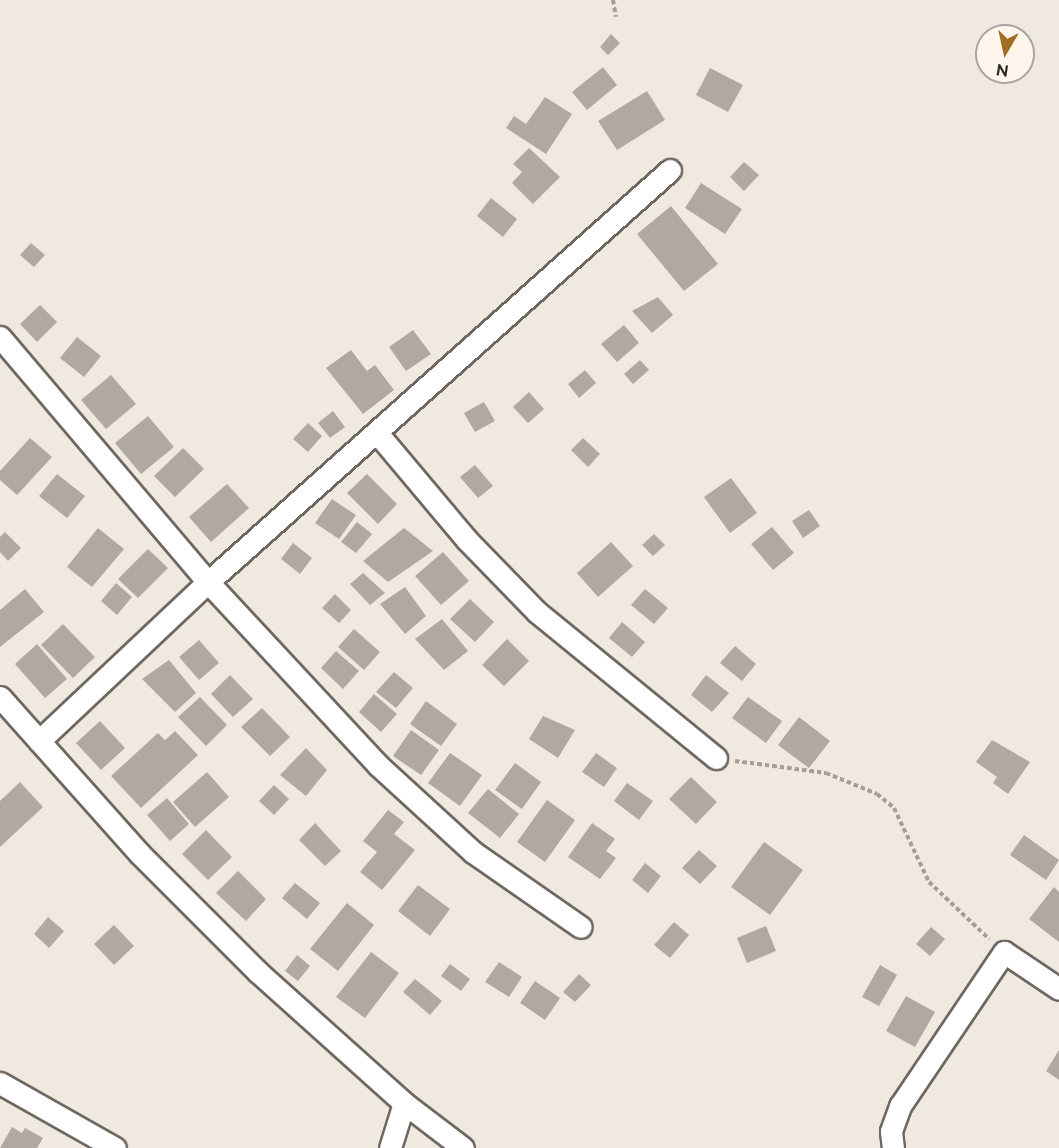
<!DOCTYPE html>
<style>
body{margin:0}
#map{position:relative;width:1059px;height:1148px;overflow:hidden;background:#f0e9e0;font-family:Raleway,sans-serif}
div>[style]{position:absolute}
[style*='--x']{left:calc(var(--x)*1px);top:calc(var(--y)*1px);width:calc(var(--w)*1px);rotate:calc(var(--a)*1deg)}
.building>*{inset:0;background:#b0a9a1}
.path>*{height:4px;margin-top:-2px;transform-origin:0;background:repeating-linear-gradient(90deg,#a49e98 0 4.5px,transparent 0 7.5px)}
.roads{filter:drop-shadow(2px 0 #6f6861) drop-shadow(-2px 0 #6f6861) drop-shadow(0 2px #6f6861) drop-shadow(0 -2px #6f6861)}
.street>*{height:21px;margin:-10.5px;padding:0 10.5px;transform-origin:10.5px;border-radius:10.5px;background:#fff}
span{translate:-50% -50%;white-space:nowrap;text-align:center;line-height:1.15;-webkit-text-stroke:4.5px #fef6ed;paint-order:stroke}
.north{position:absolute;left:975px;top:24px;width:60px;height:60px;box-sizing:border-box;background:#fef6ed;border:2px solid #aaa49e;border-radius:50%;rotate:189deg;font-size:16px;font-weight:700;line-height:24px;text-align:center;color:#2d2a27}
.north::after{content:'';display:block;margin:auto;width:21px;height:27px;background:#a06d23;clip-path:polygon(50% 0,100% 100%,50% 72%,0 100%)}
</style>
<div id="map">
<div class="building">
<div style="clip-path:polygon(611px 34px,620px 43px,608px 55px,600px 47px)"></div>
<div style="clip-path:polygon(603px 67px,617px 85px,587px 110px,572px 92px)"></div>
<div style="clip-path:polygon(710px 68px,743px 85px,728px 112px,696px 95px)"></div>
<div style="clip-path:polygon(647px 91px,665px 120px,617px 150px,598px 121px)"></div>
<div style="clip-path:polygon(545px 97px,572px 114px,546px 154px,506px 128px,514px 116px,526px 124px)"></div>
<div style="clip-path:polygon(529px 148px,560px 177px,533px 204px,512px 183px,522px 172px,513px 164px)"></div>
<div style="clip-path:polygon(744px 162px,759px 175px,744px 191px,730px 177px)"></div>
<div style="clip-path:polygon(701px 183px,742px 209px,725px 234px,685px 208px)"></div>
<div style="clip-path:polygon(491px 198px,517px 219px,503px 237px,477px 216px)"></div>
<div style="clip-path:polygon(671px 206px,718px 264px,684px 291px,637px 234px)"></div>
<div style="clip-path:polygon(31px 243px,45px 255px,34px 267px,20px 255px)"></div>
<div style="clip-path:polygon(658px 297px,673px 315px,652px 333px,632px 311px)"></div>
<div style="clip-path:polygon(40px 305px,57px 322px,37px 342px,20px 324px)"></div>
<div style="clip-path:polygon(624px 325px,639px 343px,617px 362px,601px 344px)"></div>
<div style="clip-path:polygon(413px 330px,431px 354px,406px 371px,389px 347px)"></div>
<div style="clip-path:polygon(77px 337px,101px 356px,84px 377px,60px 358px)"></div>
<div style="clip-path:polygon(351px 350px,367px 371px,375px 365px,394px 390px,363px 414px,326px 368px)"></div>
<div style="clip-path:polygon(640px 360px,649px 370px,633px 384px,624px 374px)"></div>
<div style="clip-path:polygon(585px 370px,596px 383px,579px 398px,568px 384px)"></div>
<div style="clip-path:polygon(111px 375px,136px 404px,106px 429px,81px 400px)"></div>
<div style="clip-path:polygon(529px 392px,544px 409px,528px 423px,513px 407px)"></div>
<div style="clip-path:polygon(484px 402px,495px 421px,475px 432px,464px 413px)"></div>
<div style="clip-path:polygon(333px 411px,345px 427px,330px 438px,318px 423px)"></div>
<div style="clip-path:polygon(148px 416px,174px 447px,141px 474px,115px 443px)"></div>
<div style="clip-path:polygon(308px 423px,322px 436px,308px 452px,293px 439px)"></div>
<div style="clip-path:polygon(30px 438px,52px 457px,17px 495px,0 480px,0 471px)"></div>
<div style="clip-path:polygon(583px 438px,600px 454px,588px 467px,571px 450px)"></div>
<div style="clip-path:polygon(183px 448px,204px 469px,175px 497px,154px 476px)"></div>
<div style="clip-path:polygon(475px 465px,493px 486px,478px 498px,460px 477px)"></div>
<div style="clip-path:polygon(57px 474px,85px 496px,67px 518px,39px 496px)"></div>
<div style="clip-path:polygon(367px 474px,397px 504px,378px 524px,347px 493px)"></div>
<div style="clip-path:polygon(731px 478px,757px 513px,730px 533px,704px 497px)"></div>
<div style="clip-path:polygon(227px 484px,249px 508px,211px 542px,189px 517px)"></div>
<div style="clip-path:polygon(332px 499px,356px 515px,339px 539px,315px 523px)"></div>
<div style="clip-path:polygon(809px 510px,820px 526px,803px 538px,792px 521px)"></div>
<div style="clip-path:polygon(357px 522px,372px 534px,356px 553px,341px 542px)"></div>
<div style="clip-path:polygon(772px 527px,794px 553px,773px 570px,751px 544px)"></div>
<div style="clip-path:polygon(98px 528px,124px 549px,92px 587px,67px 567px)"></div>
<div style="clip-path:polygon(404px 528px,433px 551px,388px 582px,363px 561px)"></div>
<div style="clip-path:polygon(5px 532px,21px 548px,8px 561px,0 552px,0 537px)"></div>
<div style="clip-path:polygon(654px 534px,665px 545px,653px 556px,642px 545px)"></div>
<div style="clip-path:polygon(611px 542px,633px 566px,598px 597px,577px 573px)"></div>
<div style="clip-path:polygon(293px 543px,312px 558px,300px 574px,281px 559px)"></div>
<div style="clip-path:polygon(148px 549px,168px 568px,138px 598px,118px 579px)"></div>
<div style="clip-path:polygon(443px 552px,469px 581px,441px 605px,415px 576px)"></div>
<div style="clip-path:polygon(363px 573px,385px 593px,370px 605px,350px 584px)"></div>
<div style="clip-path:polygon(116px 583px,132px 597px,117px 615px,101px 601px)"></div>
<div style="clip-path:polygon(405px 587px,426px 616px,405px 634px,380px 604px)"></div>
<div style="clip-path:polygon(25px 589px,44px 612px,0 647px,0 610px)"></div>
<div style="clip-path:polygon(645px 589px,668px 608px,654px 624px,631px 605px)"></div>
<div style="clip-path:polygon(335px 594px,351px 610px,339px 623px,322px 608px)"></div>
<div style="clip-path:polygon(470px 599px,494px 622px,475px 642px,450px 619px)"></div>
<div style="clip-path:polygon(442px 619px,468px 651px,444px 670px,415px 639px)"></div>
<div style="clip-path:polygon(622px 622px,645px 642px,632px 657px,609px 638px)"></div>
<div style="clip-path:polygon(63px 624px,95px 657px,73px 678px,41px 645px)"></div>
<div style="clip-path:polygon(354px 629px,380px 652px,364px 670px,338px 647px)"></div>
<div style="clip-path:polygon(507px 639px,529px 661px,504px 686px,482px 665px)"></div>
<div style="clip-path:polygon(199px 640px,219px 663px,199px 680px,179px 657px)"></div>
<div style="clip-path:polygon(37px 644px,67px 679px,45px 698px,15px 664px)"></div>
<div style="clip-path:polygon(735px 646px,756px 664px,742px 681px,720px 663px)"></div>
<div style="clip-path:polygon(336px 651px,359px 671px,343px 689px,321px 668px)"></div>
<div style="clip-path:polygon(169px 660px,196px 693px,175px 712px,142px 679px)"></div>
<div style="clip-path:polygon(394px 672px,413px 688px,396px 708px,376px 692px)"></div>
<div style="clip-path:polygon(230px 675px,253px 699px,233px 717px,211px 694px)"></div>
<div style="clip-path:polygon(706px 675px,729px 693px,712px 712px,691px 695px)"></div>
<div style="clip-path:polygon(374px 694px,397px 714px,381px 732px,359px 712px)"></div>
<div style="clip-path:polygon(200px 697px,227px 725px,206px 746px,178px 717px)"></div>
<div style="clip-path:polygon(748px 697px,782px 721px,766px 743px,732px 718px)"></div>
<div style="clip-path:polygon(426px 701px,457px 724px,441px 746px,410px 724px)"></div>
<div style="clip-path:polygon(262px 708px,290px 737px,270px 756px,241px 727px)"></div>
<div style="clip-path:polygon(543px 716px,575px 730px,558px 758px,529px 739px)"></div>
<div style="clip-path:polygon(799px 717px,830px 741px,809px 768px,778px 745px)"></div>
<div style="clip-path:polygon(100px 721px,125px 748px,101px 770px,76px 743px)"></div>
<div style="clip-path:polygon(411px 730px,439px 750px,421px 775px,393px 756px)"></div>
<div style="clip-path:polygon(175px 731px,198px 755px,141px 808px,111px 776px,158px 733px,165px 740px)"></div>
<div style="clip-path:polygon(992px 740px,1030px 762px,1008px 794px,993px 783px,997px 777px,976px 762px)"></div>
<div style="clip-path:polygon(306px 748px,327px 770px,306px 796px,280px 775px)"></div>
<div style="clip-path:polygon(450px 753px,482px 775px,460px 806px,428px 783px)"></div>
<div style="clip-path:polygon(596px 753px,617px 768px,604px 787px,582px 772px)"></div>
<div style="clip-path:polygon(515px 763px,541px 782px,522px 809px,495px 790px)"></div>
<div style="clip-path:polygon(207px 772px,229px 797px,195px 827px,173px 802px)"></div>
<div style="clip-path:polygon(691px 777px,717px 802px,696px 824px,669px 799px)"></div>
<div style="clip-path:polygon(20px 782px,43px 807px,0 847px,0 801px)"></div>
<div style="clip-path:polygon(627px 783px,653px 801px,639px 820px,614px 801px)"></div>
<div style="clip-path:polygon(274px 785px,289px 799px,274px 815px,259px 801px)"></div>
<div style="clip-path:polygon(488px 789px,519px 814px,500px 838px,468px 813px)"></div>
<div style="clip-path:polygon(167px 798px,189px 824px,170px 841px,147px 815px)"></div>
<div style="clip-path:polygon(547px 800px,575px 820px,545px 862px,517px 842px)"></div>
<div style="clip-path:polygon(388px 810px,404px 822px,394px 834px,415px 850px,382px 890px,360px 872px,377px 852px,363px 841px)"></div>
<div style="clip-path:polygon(315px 823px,341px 851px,325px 866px,299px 840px)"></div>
<div style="clip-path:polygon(592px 823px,615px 839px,606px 851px,616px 858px,600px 879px,568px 857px)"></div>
<div style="clip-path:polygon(206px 830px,232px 857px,208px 880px,182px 854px)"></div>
<div style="clip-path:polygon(1024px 835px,1059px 860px,1046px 880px,1010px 855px)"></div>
<div style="clip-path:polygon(764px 842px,803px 870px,770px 915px,731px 887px)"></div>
<div style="clip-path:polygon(699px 850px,717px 866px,700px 884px,682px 868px)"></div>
<div style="clip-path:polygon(645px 863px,661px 876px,648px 893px,632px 880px)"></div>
<div style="clip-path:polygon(238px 871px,266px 899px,246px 921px,216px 893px)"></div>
<div style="clip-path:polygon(295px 883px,320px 903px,307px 919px,282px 898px)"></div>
<div style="clip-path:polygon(418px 885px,450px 909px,430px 936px,398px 911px)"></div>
<div style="clip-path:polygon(1054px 887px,1059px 892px,1059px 942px,1029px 919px)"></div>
<div style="clip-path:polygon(347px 903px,374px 925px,338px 971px,310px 949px)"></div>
<div style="clip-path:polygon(48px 917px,64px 931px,49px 948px,34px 934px)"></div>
<div style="clip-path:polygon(674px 922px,689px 935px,670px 958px,654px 945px)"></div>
<div style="clip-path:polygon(114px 925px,134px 946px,114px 965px,94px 944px)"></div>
<div style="clip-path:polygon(766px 926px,776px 951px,747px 963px,737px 938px)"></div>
<div style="clip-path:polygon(931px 927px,945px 939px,930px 956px,916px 944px)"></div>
<div style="clip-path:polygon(371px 952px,399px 973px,365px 1018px,336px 997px)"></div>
<div style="clip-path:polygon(297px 955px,310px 966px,298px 981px,285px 971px)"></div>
<div style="clip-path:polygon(499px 962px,522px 977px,509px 997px,485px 982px)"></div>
<div style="clip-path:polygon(450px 964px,470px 979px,461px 991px,441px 976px)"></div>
<div style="clip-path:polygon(880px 965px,897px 975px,879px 1006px,862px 997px)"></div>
<div style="clip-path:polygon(579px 974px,591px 985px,575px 1002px,563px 992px)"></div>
<div style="clip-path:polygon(415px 979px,442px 1001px,430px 1015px,403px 992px)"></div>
<div style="clip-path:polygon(535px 981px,560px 998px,545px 1020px,520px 1003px)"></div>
<div style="clip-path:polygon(906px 996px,935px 1012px,915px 1047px,886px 1031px)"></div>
<div style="clip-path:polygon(1059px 1050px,1059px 1080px,1046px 1071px)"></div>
<div style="clip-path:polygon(12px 1127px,22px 1133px,25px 1128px,43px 1138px,37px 1148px,0 1148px)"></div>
</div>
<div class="path">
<div style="--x:613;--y:0;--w:17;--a:80"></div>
<div style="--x:735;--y:761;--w:92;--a:7.5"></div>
<div style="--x:826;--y:773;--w:55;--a:22.4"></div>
<div style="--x:877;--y:794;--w:22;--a:39"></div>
<div style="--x:894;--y:808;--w:82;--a:64.7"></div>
<div style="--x:929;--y:882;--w:83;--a:43.5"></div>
</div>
<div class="roads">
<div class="street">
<div style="--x:0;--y:337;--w:321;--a:49.7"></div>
<div style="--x:208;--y:582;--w:250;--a:47.1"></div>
<div style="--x:378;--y:765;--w:129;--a:42.5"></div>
<div style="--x:473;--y:852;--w:131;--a:34.8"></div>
<div style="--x:378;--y:434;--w:138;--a:50"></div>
<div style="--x:467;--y:540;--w:100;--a:45.8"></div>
<div style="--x:537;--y:612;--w:231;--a:39.2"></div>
<div style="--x:0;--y:697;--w:210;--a:48.3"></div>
<div style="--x:140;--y:854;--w:167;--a:45"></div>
<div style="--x:258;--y:972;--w:196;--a:41.9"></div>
<div style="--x:404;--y:1103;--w:74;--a:37.3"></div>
<div style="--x:39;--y:741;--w:232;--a:-43.3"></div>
<div style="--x:208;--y:582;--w:619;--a:-41.73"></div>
<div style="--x:0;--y:1083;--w:132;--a:29.5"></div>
<div style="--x:390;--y:1148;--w:47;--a:-72.7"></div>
<div style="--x:893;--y:1148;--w:17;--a:-97"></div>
<div style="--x:891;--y:1131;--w:27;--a:-70"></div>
<div style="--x:900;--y:1106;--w:186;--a:-56"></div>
<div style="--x:1004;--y:952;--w:66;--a:33.9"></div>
</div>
</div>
<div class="north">N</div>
</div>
